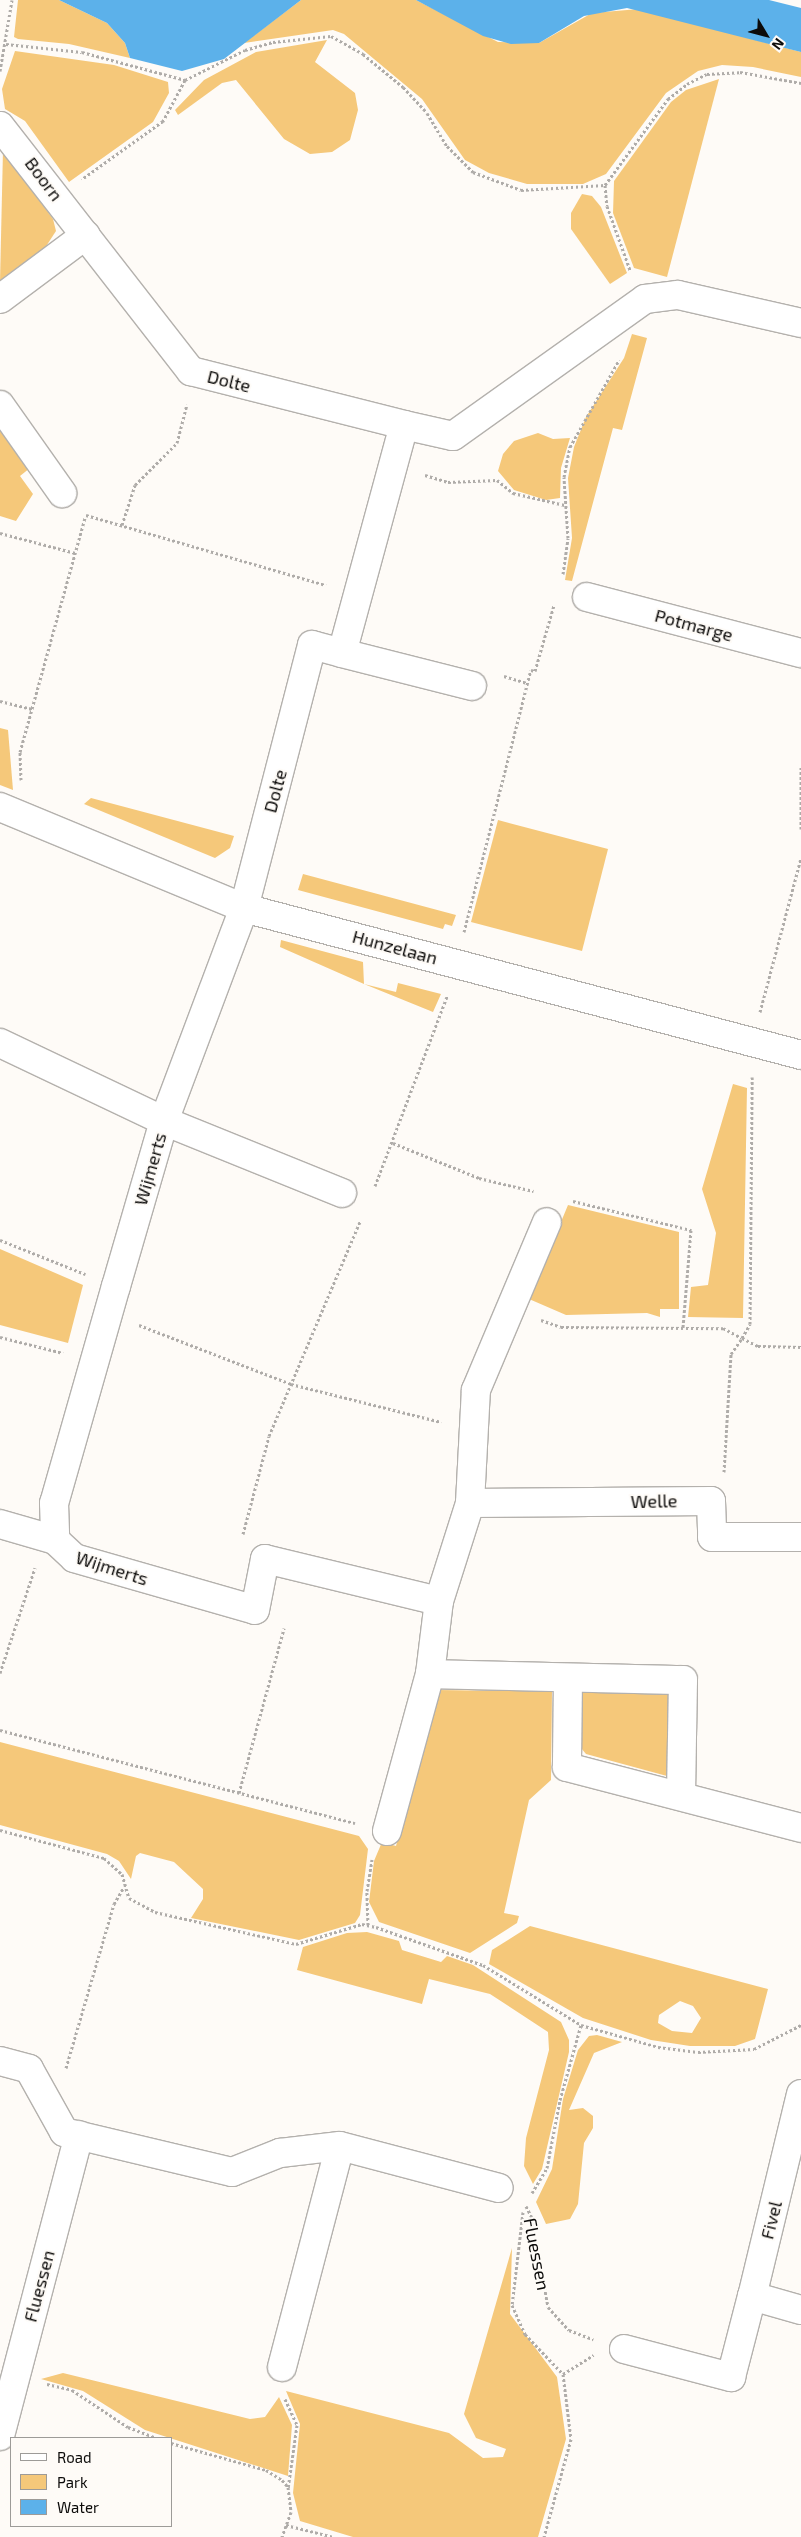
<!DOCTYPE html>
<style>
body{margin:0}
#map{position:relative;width:801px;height:2537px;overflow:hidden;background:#fefbf7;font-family:"Exo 2",sans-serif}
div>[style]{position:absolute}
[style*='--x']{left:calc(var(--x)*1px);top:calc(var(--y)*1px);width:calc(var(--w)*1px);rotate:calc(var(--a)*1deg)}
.green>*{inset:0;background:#f5c87a}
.water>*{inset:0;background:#5cb1ea}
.path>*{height:3px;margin-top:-1.5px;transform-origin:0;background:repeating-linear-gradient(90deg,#afaca9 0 2.5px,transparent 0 5px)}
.roads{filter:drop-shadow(1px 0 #b4b1ad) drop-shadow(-1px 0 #b4b1ad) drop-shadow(0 1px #b4b1ad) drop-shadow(0 -1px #b4b1ad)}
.minor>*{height:28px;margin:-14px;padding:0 14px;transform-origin:14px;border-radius:14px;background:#fff}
span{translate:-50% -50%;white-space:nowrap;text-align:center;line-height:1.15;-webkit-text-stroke:4px #fefbf7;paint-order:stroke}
.street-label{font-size:18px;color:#0c0b0a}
.legend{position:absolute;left:10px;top:2437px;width:162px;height:90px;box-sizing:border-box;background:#fefbf7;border:1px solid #9d9b98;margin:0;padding:6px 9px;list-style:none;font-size:15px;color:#0c0b0a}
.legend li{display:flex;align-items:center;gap:10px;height:25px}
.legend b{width:25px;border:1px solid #9d9b98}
.north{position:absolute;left:741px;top:10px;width:50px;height:50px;-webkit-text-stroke:4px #fefbf7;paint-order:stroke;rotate:127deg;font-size:14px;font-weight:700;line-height:20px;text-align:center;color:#0c0b0a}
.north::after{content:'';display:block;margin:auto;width:18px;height:22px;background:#0c0b0a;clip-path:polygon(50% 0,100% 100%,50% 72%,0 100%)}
</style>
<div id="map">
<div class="green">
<div style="clip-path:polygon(18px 0,59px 0,107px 23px,125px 43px,130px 58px,69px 44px,18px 39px,14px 37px)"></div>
<div style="clip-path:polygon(301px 0,416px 0,498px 42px,539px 43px,592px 13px,639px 9px,801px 52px,801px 77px,753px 67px,722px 65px,698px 71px,666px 93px,606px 174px,583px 184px,527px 184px,489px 173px,465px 160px,422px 99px,344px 34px,333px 30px,244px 43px)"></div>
<div style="clip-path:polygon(327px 40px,315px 62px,355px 93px,358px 110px,350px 140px,332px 152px,310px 154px,284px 139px,236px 80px,222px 83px,178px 115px,175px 110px,204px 80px,256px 52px)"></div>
<div style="clip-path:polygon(15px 51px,114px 65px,168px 82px,169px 93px,153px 122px,69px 182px,25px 121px,5px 109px,2px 89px)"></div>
<div style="clip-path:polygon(719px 79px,667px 277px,634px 268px,613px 213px,614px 181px,671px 102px,686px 90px)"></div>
<div style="clip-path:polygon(3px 150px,53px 219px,56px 231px,43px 251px,0 282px)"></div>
<div style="clip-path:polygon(582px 194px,592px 196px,601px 207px,627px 273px,610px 284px,571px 229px,571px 213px)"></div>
<div style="clip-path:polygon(632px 334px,647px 338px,622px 430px,613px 428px,572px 581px,565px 580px,572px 538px,568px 478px,574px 447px,586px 417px,624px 358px)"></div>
<div style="clip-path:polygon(0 426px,30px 468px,20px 476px,33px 494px,16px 521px,0 516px)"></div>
<div style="clip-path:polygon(538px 433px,553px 439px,570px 438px,561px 468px,560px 498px,546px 500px,514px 490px,498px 471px,503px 454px,514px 441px)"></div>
<div style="clip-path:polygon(0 728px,8px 730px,13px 790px,0 785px)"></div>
<div style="clip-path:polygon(91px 798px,234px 836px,230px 848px,215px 858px,84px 804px)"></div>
<div style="clip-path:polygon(498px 820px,608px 849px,582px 951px,471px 922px)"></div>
<div style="clip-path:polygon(303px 874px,456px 915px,452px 926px,445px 924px,443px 929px,298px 890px)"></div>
<div style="clip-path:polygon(281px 940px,363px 962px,364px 984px,396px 992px,398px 983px,441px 994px,433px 1012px,364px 984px,280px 947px)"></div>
<div style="clip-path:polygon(733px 1084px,747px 1088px,743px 1318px,688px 1317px,691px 1287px,708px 1285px,716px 1233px,702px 1189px)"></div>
<div style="clip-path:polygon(568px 1205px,679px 1232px,679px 1309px,660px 1309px,660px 1317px,647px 1313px,566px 1315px,529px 1299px)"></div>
<div style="clip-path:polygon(0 1249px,83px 1285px,68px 1343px,0 1325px)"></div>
<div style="clip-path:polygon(537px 1683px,538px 1691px,552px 1691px,551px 1780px,529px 1800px,504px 1913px,519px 1916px,517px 1923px,470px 1953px,379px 1922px,369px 1902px,374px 1861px,382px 1842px,396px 1846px,437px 1690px,510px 1691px,511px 1686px)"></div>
<div style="clip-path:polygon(576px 1688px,669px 1690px,667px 1776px,586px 1754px,581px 1748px)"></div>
<div style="clip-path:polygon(0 1742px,359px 1836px,368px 1849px,360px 1915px,355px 1923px,299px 1940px,191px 1918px,203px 1899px,203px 1889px,174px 1862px,140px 1853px,136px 1856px,131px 1879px,119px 1861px,107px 1854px,0 1825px)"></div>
<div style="clip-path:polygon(evenodd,530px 1926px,768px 1989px,755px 2039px,735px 2046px,690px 2046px,651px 2040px,583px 2018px,489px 1964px,492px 1950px,530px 1926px,680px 2001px,693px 2006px,701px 2018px,692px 2033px,672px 2031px,658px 2023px,659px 2015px,680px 2001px)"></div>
<div style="clip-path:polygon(367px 1932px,399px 1941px,402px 1950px,441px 1962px,447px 1956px,473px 1965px,561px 2022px,569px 2040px,569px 2052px,542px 2169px,533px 2184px,524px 2166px,526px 2138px,549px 2050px,548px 2032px,490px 1994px,429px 1979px,422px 2004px,297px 1970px,303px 1947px,347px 1933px)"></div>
<div style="clip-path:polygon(597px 2035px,622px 2042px,594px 2053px,569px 2110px,583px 2108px,593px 2116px,593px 2128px,584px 2143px,578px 2204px,570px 2219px,546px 2224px,536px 2202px,552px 2169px,563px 2099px,578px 2050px,589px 2036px)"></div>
<div style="clip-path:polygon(512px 2248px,510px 2314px,557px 2377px,566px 2439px,538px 2537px,353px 2537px,300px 2521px,293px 2493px,300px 2424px,286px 2391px,449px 2433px,483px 2458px,503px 2457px,506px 2449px,476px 2438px,464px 2414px)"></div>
<div style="clip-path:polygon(63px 2373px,250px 2419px,265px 2417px,279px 2397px,292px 2425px,288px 2476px,145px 2430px,83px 2391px,41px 2379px)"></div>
</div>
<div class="water">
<div style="clip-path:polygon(59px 0,301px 0,224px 59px,182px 71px,130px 58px,125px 43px,107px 23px)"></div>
<div style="clip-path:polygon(416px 0,769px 0,801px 8px,801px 52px,627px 8px,584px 16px,539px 43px,511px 44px,483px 36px)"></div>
</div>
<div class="path">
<div style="--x:6;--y:44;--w:76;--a:6"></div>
<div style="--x:82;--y:52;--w:107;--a:15.2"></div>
<div style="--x:185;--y:80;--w:47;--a:118.2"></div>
<div style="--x:163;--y:121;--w:100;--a:144.4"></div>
<div style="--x:0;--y:71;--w:72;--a:-80.4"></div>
<div style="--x:185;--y:80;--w:67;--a:-26.6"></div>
<div style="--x:245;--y:50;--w:29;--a:-16"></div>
<div style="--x:273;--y:42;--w:58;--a:-5.9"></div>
<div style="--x:331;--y:36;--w:37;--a:29"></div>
<div style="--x:363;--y:54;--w:52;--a:39.5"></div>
<div style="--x:403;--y:87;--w:35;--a:47"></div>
<div style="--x:427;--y:113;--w:39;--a:59"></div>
<div style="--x:447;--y:146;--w:37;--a:45"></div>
<div style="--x:473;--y:172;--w:51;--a:20.6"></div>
<div style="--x:521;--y:190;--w:84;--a:-3.4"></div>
<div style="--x:605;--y:185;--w:21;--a:85"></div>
<div style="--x:607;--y:206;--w:68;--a:70.2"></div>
<div style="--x:605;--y:185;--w:107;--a:-53.8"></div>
<div style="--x:668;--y:99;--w:24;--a:-38"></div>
<div style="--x:687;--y:84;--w:22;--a:-27"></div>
<div style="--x:707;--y:74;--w:33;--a:-3"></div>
<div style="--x:740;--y:72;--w:62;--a:10.2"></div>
<div style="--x:425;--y:475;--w:24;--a:17"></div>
<div style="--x:448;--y:482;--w:49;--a:-2.3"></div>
<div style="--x:497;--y:480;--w:21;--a:39"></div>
<div style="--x:513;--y:493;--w:53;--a:13"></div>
<div style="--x:86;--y:515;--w:250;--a:16.3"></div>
<div style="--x:122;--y:525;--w:42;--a:-72"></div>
<div style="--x:135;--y:485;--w:59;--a:-45"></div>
<div style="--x:177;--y:443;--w:40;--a:-75.6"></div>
<div style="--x:0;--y:533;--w:78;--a:14.9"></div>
<div style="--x:563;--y:574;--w:36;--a:-82"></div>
<div style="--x:568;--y:538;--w:61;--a:-93.8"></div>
<div style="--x:564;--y:477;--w:31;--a:-79"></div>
<div style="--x:570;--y:447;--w:100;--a:-60.6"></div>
<div style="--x:504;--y:676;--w:24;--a:17"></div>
<div style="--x:0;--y:701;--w:33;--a:14"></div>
<div style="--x:801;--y:767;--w:62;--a:90"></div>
<div style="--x:21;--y:780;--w:28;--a:-92"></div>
<div style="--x:20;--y:752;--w:243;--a:-74.5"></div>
<div style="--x:464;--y:932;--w:270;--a:-75.7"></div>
<div style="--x:531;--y:670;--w:4;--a:14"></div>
<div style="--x:535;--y:671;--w:69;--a:-73.9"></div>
<div style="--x:760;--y:1012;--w:159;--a:-75.1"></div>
<div style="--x:393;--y:1143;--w:93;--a:22.1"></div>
<div style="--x:479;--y:1178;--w:56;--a:13.5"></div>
<div style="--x:375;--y:1186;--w:203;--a:-69.2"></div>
<div style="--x:573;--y:1201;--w:122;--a:13.8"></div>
<div style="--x:691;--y:1230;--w:98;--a:94.7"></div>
<div style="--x:0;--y:1240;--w:92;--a:21.8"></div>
<div style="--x:541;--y:1320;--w:21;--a:19"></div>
<div style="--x:561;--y:1327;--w:162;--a:0.4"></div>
<div style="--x:723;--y:1328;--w:21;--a:28"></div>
<div style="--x:742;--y:1338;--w:16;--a:-60"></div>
<div style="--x:750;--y:1324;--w:247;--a:-89.5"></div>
<div style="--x:139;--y:1325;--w:163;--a:21.2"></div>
<div style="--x:291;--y:1384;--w:155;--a:14.2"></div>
<div style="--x:0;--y:1337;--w:65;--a:14.3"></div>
<div style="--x:724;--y:1472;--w:118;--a:-86.6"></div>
<div style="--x:731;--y:1354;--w:19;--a:-55"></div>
<div style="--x:742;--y:1338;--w:18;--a:27"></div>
<div style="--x:758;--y:1346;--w:43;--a:1.3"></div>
<div style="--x:243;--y:1534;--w:101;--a:-75.1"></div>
<div style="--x:269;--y:1436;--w:233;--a:-67"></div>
<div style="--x:0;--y:1673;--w:111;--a:-71.6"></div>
<div style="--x:0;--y:1730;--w:367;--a:14.7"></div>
<div style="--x:239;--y:1793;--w:171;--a:-74.7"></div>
<div style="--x:0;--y:1830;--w:108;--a:15.1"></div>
<div style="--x:104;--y:1858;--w:24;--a:42"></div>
<div style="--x:122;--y:1874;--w:25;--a:74"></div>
<div style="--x:129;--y:1898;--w:30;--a:28"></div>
<div style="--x:155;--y:1912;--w:145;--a:12.8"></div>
<div style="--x:296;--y:1944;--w:69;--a:-16.9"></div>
<div style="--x:362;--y:1924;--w:14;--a:12"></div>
<div style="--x:376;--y:1927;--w:114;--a:19.6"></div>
<div style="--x:483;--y:1965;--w:115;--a:31.5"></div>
<div style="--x:581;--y:2025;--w:80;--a:15.9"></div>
<div style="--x:658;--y:2047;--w:40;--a:7.1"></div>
<div style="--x:698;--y:2052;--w:56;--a:-3.1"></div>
<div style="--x:754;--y:2049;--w:53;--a:-27.1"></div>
<div style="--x:368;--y:1925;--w:34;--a:-92"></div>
<div style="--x:367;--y:1891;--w:32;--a:-81"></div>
<div style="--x:66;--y:2068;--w:171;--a:-73.7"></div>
<div style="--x:114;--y:1904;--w:20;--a:-60"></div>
<div style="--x:532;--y:2193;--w:29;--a:-59"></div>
<div style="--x:547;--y:2168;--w:69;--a:-79.2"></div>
<div style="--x:560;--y:2100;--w:78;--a:-74.4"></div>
<div style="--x:526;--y:2206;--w:13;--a:63"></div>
<div style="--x:532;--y:2218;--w:90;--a:79.8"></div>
<div style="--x:548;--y:2307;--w:31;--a:48"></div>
<div style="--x:569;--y:2330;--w:26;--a:21"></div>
<div style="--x:523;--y:2212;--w:94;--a:96.7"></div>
<div style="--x:512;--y:2305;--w:32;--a:66"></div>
<div style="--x:525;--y:2334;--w:55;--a:46.5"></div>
<div style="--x:563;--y:2374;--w:65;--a:83"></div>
<div style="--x:571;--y:2439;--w:102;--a:105.4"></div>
<div style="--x:563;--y:2374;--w:36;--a:-32"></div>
<div style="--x:47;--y:2384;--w:26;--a:13"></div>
<div style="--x:72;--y:2390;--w:67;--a:33.5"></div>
<div style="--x:128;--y:2427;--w:31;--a:21"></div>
<div style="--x:285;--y:2399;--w:29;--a:65"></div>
<div style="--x:297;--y:2425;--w:65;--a:98"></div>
<div style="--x:171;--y:2443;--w:99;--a:15.9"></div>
<div style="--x:266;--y:2470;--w:19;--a:32"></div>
<div style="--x:282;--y:2480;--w:9;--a:49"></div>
<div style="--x:288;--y:2487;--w:25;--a:83"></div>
<div style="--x:291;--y:2512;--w:27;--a:110"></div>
<div style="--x:286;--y:2525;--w:49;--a:14"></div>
</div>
<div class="roads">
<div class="minor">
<div style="--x:0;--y:126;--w:311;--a:52.1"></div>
<div style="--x:191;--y:371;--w:220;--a:14.2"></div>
<div style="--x:404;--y:425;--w:236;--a:105.2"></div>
<div style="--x:342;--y:653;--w:31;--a:-165"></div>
<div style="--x:312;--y:645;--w:272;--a:104.5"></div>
<div style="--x:244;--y:908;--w:228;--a:110.6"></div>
<div style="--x:164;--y:1121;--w:172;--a:106.2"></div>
<div style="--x:116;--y:1286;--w:226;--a:105.9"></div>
<div style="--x:54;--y:1503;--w:37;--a:88"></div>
<div style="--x:55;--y:1540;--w:26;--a:43"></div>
<div style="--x:74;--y:1558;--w:188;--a:16"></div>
<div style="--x:255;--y:1610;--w:52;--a:-78.9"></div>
<div style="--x:265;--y:1559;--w:179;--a:13.6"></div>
<div style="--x:0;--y:299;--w:107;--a:-36.7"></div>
<div style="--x:0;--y:405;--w:108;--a:54.8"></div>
<div style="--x:404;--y:425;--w:50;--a:12.7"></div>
<div style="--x:453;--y:436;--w:236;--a:-35.5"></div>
<div style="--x:645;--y:299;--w:33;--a:-7"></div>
<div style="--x:678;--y:295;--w:126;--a:12.8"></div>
<div style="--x:587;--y:597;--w:221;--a:14.7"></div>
<div style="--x:342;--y:653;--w:134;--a:14.2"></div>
<div style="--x:0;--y:807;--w:264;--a:22.5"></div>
<div style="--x:244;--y:908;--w:576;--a:14.78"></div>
<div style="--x:0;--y:1043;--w:182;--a:25.4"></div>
<div style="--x:164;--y:1121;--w:192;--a:22"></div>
<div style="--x:470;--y:1503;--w:241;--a:-0.5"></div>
<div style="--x:711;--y:1501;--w:36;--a:88"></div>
<div style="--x:712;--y:1537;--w:89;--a:0"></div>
<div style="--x:0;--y:1524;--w:57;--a:16.2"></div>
<div style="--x:430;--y:1674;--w:253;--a:1.4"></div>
<div style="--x:683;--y:1680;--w:116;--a:91"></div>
<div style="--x:568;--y:1679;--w:88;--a:90.7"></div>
<div style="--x:567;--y:1767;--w:242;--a:14.6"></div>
<div style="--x:387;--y:1831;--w:163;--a:-74.7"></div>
<div style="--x:430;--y:1674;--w:74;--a:-83"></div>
<div style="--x:439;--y:1601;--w:103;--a:-72.4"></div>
<div style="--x:470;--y:1503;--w:113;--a:-87"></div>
<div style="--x:476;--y:1390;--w:182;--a:-67.1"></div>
<div style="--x:0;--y:2061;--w:30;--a:15"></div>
<div style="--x:29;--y:2069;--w:72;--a:60.9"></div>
<div style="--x:64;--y:2132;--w:173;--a:13.4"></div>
<div style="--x:232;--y:2172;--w:52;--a:-21.6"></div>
<div style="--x:280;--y:2153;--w:60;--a:-6.7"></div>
<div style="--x:340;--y:2146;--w:164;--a:14.8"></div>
<div style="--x:801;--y:2094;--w:208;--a:103.6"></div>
<div style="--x:752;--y:2296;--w:51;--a:15.9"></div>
<div style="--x:624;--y:2349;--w:111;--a:14.7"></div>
<div style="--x:731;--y:2377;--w:84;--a:-75.5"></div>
<div style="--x:282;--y:2367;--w:228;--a:-75.3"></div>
<div style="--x:0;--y:2436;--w:311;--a:-75.3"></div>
</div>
</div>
<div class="street-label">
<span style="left:44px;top:179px;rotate:53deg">Boorn</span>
<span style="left:229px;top:381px;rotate:14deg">Dolte</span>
<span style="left:694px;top:625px;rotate:15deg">Potmarge</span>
<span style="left:275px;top:791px;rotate:-75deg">Dolte</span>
<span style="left:395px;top:947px;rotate:15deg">Hunzelaan</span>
<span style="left:150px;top:1169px;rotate:-74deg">Wijmerts</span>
<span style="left:654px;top:1501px;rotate:-1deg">Welle</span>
<span style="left:112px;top:1568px;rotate:18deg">Wijmerts</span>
<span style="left:771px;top:2220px;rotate:-76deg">Fivel</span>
<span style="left:537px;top:2254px;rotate:79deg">Fluessen</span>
<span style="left:39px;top:2286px;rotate:-75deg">Fluessen</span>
</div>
<ul class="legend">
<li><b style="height:6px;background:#fff"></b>Road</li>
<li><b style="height:14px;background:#f5c87a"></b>Park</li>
<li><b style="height:14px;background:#5cb1ea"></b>Water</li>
</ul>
<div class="north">N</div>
</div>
